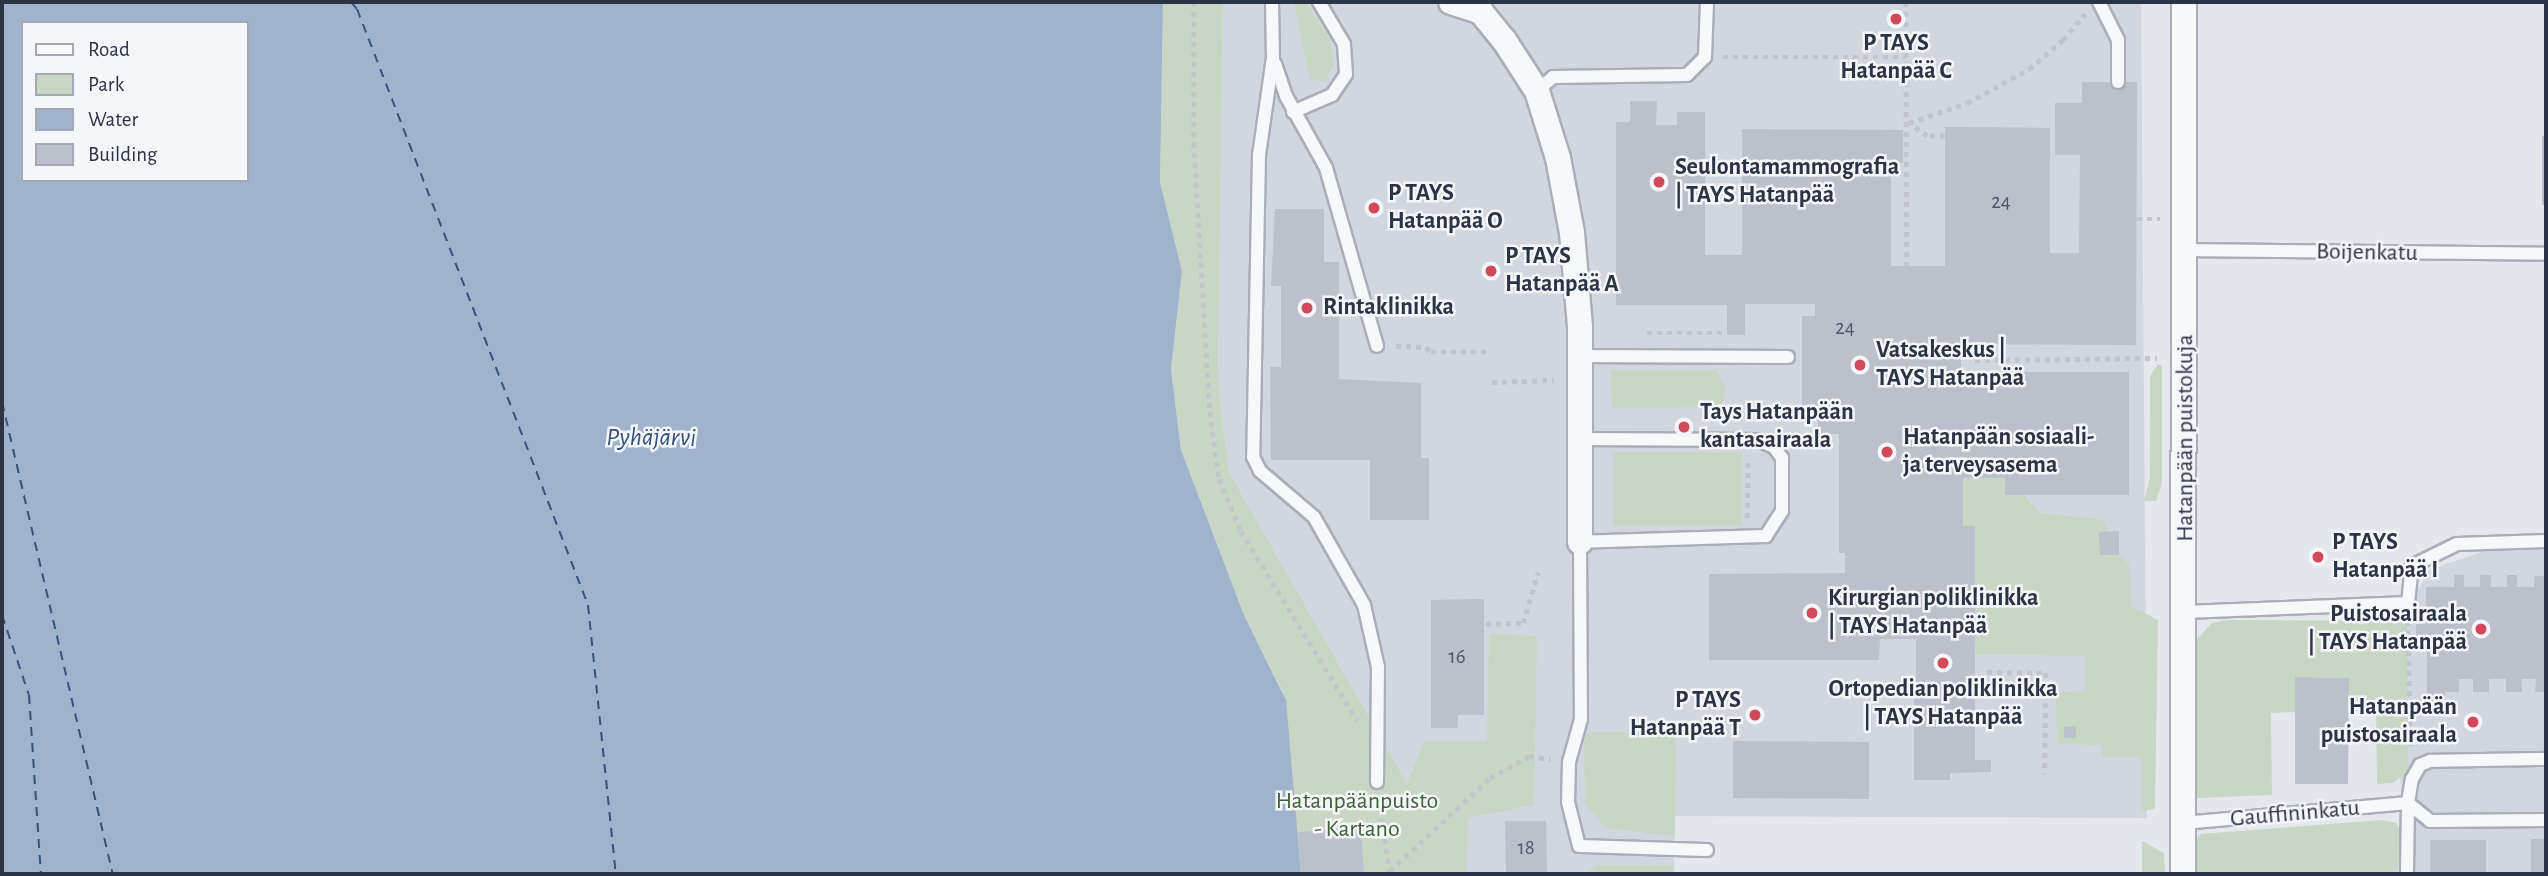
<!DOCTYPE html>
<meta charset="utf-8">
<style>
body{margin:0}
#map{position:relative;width:2548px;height:876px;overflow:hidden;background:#e4e7ec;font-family:"Alegreya Sans",sans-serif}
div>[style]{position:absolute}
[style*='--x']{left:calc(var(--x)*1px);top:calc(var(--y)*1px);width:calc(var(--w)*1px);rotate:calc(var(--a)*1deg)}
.built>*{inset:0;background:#d2d6de}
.green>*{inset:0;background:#c9d6c5}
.water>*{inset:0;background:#9fb4cc}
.ferry>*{height:2px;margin-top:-1px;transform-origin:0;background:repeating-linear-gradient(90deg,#34527a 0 9px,transparent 0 16px)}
.building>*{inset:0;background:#bbc0ca}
.path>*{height:4.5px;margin-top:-2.25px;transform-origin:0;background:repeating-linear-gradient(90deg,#c2c5cb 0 5px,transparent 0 10px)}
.roads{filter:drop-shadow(2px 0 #a9aeb7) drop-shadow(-2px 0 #a9aeb7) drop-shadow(0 2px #a9aeb7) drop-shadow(0 -2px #a9aeb7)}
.service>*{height:12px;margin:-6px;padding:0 6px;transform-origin:6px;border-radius:6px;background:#f7f8fa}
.minor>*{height:24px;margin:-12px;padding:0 12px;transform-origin:12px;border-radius:12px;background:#f7f8fa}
.dots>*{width:19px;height:19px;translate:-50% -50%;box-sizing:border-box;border:4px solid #f4f6f9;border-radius:50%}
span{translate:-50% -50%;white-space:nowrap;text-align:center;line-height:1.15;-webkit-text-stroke:5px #f4f6f9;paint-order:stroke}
.number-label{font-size:21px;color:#4f5766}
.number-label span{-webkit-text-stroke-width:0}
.poi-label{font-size:24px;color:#2b3445;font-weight:700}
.left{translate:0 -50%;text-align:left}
.right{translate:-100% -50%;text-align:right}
.street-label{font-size:24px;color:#2b3445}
.park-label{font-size:24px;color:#3f6138}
.water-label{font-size:26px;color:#34527a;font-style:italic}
.frame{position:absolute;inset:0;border:4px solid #2b3445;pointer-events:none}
.legend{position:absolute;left:21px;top:21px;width:228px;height:161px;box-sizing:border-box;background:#f4f6f9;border:2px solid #a4a8b1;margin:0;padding:9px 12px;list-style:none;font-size:21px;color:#2b3445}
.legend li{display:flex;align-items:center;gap:14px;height:35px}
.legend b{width:35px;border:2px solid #a4a8b1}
</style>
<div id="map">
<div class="built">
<div style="clip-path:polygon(1223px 2px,2141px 2px,2147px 818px,1675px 816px,1674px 874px,1423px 874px,1421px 809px,1229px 472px,1218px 383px)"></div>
<div style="clip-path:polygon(2490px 549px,2546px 550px,2546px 874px,2389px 874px,2401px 819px,2399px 626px,2429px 570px)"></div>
</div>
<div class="green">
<div style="clip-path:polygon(1163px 2px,1223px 2px,1218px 383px,1229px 472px,1407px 784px,1424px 741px,1487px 741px,1489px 634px,1537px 636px,1534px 805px,1468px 818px,1466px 874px,1301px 874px,1283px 692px,1244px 615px,1181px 450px,1171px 369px,1182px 271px,1160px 182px)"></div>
<div style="clip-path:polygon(1294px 2px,1306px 2px,1330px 39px,1334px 62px,1326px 81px,1310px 80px)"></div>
<div style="clip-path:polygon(2158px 364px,2162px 366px,2162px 483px,2156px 501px,2144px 501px,2150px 478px,2150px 376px)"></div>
<div style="clip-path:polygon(1611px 370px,1716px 370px,1726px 388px,1722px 407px,1612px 408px)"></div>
<div style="clip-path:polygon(1613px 452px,1742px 452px,1742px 526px,1613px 526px)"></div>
<div style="clip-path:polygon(2005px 478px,2005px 495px,2024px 495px,2041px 513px,2104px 520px,2108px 532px,2099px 532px,2100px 554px,2119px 555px,2129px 564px,2131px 606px,2158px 620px,2155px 809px,2142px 811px,2141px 757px,2102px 757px,2102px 745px,2057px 744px,2056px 697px,2060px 692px,2085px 691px,2085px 656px,1975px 654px,1975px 526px,1963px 526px,1963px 479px)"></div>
<div style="clip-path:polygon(2228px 620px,2399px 621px,2407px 626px,2408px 772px,2393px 783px,2377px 784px,2376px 712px,2349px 711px,2349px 678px,2295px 677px,2295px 712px,2271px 713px,2272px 795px,2197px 798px,2197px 639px,2212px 623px)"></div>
<div style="clip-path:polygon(1597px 732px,1676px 733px,1675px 836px,1606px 828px,1585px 804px,1584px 734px)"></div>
<div style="clip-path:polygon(2381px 820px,2396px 823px,2403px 834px,2398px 865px,2392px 874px,2192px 874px,2195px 840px,2201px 834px)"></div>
<div style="clip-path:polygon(2142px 841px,2164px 853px,2165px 874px,2142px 874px)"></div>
<div style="clip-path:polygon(1595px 865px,1674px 865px,1674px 874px,1587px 874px)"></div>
</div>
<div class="water">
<div style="clip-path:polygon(evenodd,2px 2px,1163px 2px,1160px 182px,1182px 271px,1171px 369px,1181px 450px,1244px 615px,1286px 700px,1301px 874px,2px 874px,2px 2px,23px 23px,247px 23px,247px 180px,23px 180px,23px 23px)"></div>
</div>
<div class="ferry">
<div style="--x:351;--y:2;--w:9;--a:49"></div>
<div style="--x:357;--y:9;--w:639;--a:68.81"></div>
<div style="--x:588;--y:605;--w:270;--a:84.1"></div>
<div style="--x:2;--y:402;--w:485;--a:76.8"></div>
<div style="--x:2;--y:615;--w:84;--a:71.4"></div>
<div style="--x:29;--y:695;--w:179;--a:86.2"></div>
</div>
<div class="building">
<div style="clip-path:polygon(2082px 82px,2137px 82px,2136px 345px,1970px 344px,1961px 356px,1961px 379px,1999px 379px,1999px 372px,2129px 372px,2129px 495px,2005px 495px,2005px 478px,1963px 478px,1963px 526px,1975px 526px,1975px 760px,1991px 760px,1991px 772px,1950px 773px,1950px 780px,1914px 780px,1914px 697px,1904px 697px,1904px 680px,1916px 680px,1916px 639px,1880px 639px,1879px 660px,1709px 660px,1709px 574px,1845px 573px,1845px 553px,1839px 553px,1839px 434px,1818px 434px,1818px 407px,1802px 407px,1802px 316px,1815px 316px,1815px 304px,1745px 304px,1745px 335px,1727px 335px,1727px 305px,1616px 305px,1616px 122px,1630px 122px,1630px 101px,1657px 101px,1656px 125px,1677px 125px,1677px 112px,1705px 112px,1705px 255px,1742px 255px,1742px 129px,1903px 130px,1903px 163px,1891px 163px,1891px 266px,1945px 266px,1945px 127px,2050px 128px,2050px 253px,2079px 253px,2080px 155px,2055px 155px,2055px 103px,2082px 103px)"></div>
<div style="clip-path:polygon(2542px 136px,2546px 136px,2546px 205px,2542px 205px)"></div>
<div style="clip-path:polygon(1275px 209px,1324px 209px,1324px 262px,1339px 262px,1339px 379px,1421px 383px,1421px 458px,1429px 458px,1429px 520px,1370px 520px,1370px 460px,1271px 460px,1270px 367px,1281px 367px,1281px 286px,1271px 286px)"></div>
<div style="clip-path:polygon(2119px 531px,2119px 555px,2100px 555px,2099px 532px)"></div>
<div style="clip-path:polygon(2454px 575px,2464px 575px,2464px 587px,2480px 587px,2480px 575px,2491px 575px,2491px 587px,2507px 587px,2507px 575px,2517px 575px,2517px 587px,2534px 587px,2534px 576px,2544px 576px,2546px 692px,2535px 692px,2536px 679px,2522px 679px,2522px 692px,2506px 692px,2506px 679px,2489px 679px,2489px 692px,2473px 692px,2473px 679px,2459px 679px,2459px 692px,2445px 692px,2445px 702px,2427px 702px,2427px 646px,2416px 645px,2416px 613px,2426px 613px,2426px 587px,2454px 587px)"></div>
<div style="clip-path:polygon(1484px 599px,1484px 715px,1458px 715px,1458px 728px,1431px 728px,1431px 600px)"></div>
<div style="clip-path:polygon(2295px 677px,2349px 678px,2348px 784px,2295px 784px)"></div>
<div style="clip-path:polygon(2076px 726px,2076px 738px,2064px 738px,2064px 727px)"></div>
<div style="clip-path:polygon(1733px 741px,1869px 742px,1869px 799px,1733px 798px)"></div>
<div style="clip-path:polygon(1505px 821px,1546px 821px,1547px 874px,1506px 874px)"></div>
<div style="clip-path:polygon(1361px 828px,1364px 874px,1301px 874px,1298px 832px)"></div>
<div style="clip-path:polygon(2531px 839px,2546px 839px,2546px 874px,2531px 874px)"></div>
<div style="clip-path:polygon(2430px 840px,2486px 840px,2486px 874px,2430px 874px)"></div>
</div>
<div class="path">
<div style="--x:1194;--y:2;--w:141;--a:90"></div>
<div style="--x:1194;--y:143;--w:269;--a:86.6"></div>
<div style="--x:1210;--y:412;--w:68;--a:82.3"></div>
<div style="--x:1219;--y:479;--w:56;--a:67.1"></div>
<div style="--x:1241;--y:531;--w:222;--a:58.5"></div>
<div style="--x:1906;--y:2;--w:264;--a:89.8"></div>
<div style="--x:1723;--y:57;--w:183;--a:0"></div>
<div style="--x:1945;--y:136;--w:18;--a:180"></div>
<div style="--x:1927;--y:136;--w:22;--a:-144"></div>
<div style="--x:1909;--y:123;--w:61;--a:-19"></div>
<div style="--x:1967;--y:103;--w:71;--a:-28.7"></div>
<div style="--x:2029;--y:69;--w:45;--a:-40.5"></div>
<div style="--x:2063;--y:40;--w:34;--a:-50"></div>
<div style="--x:2137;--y:219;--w:23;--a:0"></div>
<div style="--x:1647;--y:333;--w:76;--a:0"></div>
<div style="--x:1396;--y:346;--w:30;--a:2"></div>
<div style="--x:1426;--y:347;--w:7;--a:45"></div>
<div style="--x:1431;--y:352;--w:60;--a:0"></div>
<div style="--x:1975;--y:360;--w:182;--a:-0.6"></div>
<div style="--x:1492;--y:382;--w:62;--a:-1.8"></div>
<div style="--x:1807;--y:419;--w:11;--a:0"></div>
<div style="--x:1747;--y:518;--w:58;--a:-89"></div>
<div style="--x:2408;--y:621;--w:128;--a:88.7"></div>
<div style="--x:1486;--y:624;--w:37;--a:-2"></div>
<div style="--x:1523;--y:623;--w:53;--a:-73.6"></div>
<div style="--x:1987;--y:672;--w:59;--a:1"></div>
<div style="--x:2046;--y:673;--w:101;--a:90.6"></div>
<div style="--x:1379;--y:799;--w:76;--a:81.7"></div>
<div style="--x:1390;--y:871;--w:137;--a:-42.9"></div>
<div style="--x:1490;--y:778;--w:45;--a:-29.4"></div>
<div style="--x:1529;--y:756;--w:22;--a:8"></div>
</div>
<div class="roads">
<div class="service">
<div style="--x:1272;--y:2;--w:55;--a:89"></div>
<div style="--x:1273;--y:57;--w:99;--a:98.1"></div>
<div style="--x:1259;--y:155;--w:302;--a:91.1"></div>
<div style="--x:1253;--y:457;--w:16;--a:63"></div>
<div style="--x:1260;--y:471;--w:71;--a:40.4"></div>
<div style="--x:1314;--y:517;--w:101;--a:60.4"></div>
<div style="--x:1364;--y:605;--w:64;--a:77.3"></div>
<div style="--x:1378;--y:667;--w:115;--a:90.5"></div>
<div style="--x:2099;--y:2;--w:42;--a:63.4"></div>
<div style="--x:2118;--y:40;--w:42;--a:90"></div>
<div style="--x:1275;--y:64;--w:34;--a:71"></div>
<div style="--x:1286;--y:96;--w:82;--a:60.9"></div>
<div style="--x:1326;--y:168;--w:185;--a:74"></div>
<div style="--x:1537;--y:91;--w:21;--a:-41"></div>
<div style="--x:1553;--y:77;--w:134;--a:-0.9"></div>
<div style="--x:1687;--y:75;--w:25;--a:-45"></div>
<div style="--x:1705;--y:57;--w:55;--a:-87.9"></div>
<div style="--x:1293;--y:112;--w:43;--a:-23.6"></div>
<div style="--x:1332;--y:95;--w:25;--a:-56"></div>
<div style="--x:1346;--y:74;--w:30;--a:-94"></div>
<div style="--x:1344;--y:44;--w:49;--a:-120.8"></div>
<div style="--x:2187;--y:250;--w:359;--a:0.6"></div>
<div style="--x:1580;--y:356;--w:208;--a:0.3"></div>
<div style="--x:1581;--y:439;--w:176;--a:0.3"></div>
<div style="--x:1757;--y:440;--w:18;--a:22"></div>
<div style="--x:1774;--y:447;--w:14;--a:54"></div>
<div style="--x:1782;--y:458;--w:53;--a:90"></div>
<div style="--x:1782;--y:511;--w:30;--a:123"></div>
<div style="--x:1766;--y:536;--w:186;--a:178.2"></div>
<div style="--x:1580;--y:542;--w:177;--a:89.7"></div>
<div style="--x:1581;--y:719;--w:45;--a:105.6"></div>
<div style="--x:1569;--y:762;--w:40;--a:91.4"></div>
<div style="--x:1568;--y:802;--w:45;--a:76"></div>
<div style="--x:1579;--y:846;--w:128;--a:1.8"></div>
<div style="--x:2185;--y:612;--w:223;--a:-2.3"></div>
<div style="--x:2408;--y:603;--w:37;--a:-84"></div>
<div style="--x:2412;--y:566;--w:50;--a:-26.1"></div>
<div style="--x:2457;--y:544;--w:89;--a:-1.9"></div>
<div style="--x:2408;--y:803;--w:28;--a:39"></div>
<div style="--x:2430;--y:821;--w:116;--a:-0.5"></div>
<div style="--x:2183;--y:823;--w:226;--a:-5.1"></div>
<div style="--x:2407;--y:874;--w:71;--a:-89.2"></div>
<div style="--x:2408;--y:803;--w:24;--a:-81"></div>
<div style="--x:2412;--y:779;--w:16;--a:-60"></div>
<div style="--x:2420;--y:765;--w:11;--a:-22"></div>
<div style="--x:2430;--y:761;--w:116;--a:-1"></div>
</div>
<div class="minor">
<div style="--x:1451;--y:2;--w:32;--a:18"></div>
<div style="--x:1481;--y:12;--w:36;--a:51"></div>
<div style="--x:1504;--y:40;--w:61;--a:57.1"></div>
<div style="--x:1537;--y:91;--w:70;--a:72.6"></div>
<div style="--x:1558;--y:158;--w:76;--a:79.4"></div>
<div style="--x:1572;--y:233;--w:94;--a:85.1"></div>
<div style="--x:1580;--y:327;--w:215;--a:90"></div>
<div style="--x:2183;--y:874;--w:872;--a:-89.93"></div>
</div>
</div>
<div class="dots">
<div style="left:1896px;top:19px;background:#d1495b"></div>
<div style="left:1659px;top:182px;background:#d1495b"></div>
<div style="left:1374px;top:208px;background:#d1495b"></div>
<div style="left:1491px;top:271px;background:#d1495b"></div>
<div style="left:1307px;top:308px;background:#d1495b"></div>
<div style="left:1860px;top:365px;background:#d1495b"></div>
<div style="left:1684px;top:427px;background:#d1495b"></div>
<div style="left:1887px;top:452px;background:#d1495b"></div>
<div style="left:2318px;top:557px;background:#d1495b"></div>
<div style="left:1812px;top:613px;background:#d1495b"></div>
<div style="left:2481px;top:629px;background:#d1495b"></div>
<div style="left:1943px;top:663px;background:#d1495b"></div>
<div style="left:1755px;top:715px;background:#d1495b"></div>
<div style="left:2473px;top:722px;background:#d1495b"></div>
</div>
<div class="number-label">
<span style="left:2001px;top:202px">24</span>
<span style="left:1845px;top:328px">24</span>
<span style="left:1457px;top:657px">16</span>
<span style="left:1526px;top:848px">18</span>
</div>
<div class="poi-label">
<span style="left:1896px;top:58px">P TAYS<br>Hatanpää C</span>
<span class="left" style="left:1675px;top:182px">Seulontamammografia<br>| TAYS Hatanpää</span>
<span class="left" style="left:1388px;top:208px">P TAYS<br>Hatanpää O</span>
<span class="left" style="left:1505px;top:271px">P TAYS<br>Hatanpää A</span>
<span class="left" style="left:1323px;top:308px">Rintaklinikka</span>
<span class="left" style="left:1876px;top:365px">Vatsakeskus |<br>TAYS Hatanpää</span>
<span class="left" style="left:1700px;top:427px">Tays Hatanpään<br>kantasairaala</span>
<span class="left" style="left:1903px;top:452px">Hatanpään sosiaali-<br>ja terveysasema</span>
<span class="left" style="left:2332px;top:557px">P TAYS<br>Hatanpää I</span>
<span class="left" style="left:1828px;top:613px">Kirurgian poliklinikka<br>| TAYS Hatanpää</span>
<span class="right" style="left:2467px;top:629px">Puistosairaala<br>| TAYS Hatanpää</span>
<span style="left:1943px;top:704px">Ortopedian poliklinikka<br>| TAYS Hatanpää</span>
<span class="right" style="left:1741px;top:715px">P TAYS<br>Hatanpää T</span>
<span class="right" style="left:2457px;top:722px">Hatanpään<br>puistosairaala</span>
</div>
<div class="street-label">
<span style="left:2367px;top:253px;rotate:1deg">Boijenkatu</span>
<span style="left:2186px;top:438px;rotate:-90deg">Hatanpään puistokuja</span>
<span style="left:2295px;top:814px;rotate:-5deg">Gauffininkatu</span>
</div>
<div class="park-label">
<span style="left:1357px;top:816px">Hatanpäänpuisto<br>- Kartano</span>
</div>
<div class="water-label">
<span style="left:651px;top:438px">Pyhäjärvi</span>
</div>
<div class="frame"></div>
<ul class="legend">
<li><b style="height:9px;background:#f7f8fa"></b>Road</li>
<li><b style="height:19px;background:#c9d6c5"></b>Park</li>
<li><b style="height:19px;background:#9fb4cc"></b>Water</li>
<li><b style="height:19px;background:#bbc0ca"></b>Building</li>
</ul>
</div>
